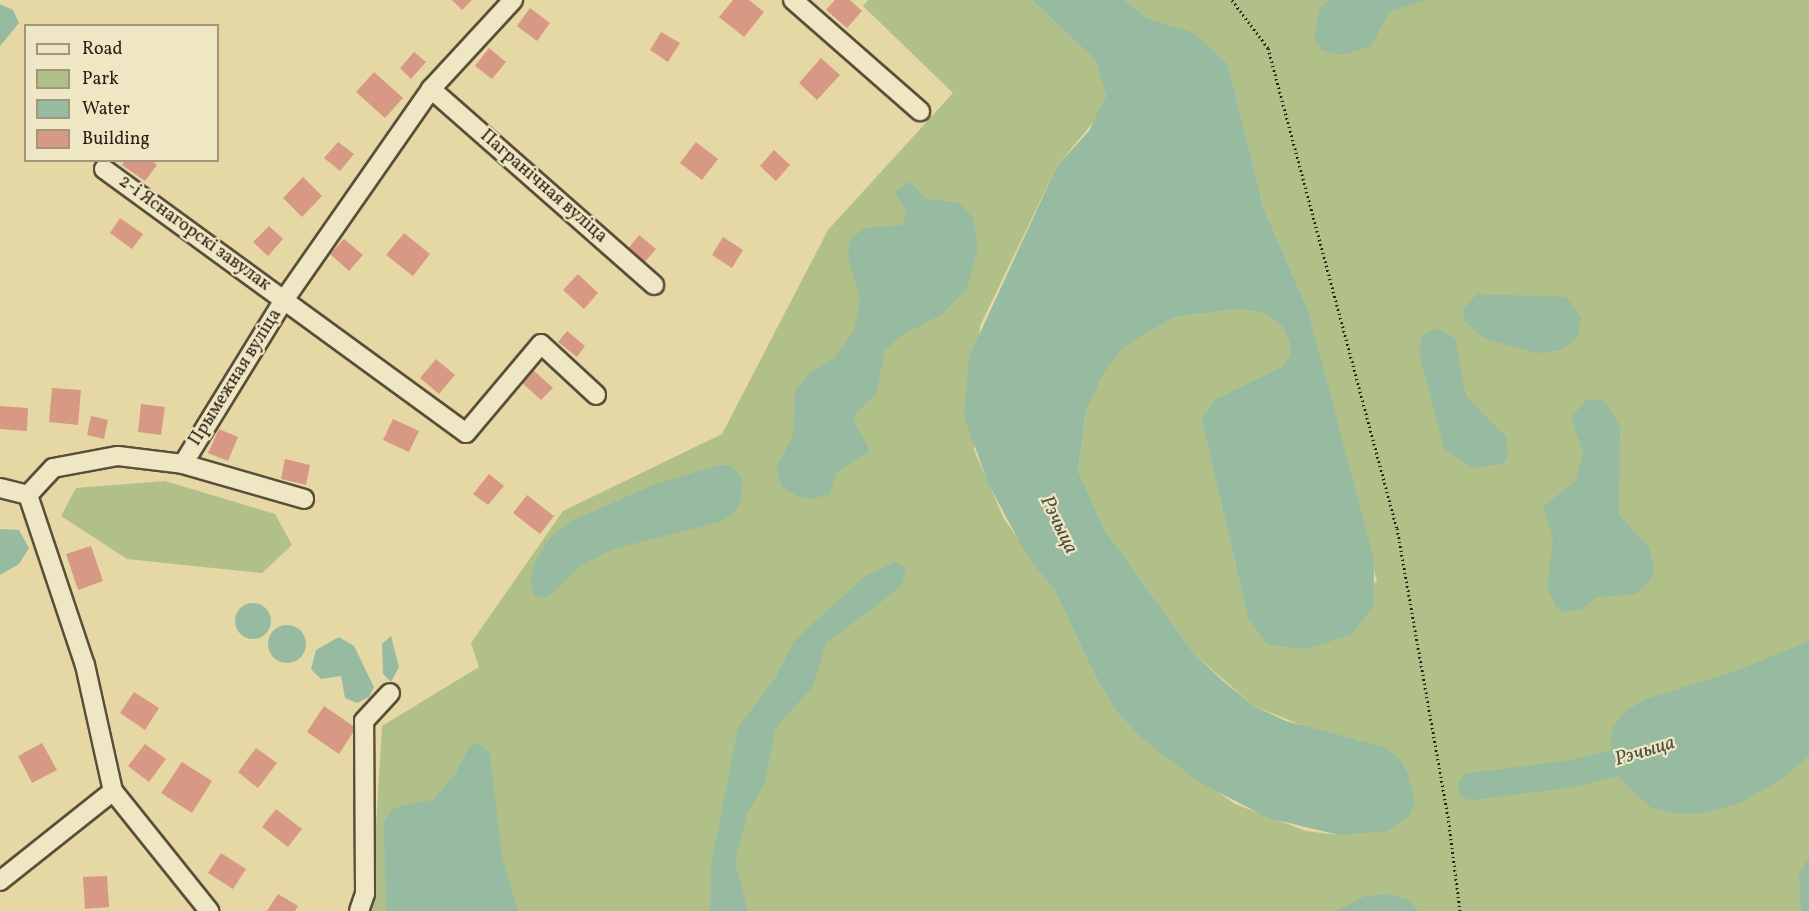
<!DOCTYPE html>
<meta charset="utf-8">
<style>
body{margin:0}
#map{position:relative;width:1809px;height:911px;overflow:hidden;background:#e6d8a4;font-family:Vollkorn,serif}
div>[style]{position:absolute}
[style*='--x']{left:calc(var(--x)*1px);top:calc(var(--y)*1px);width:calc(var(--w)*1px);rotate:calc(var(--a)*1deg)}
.green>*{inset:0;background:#b1bf88}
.water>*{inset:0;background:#97bba0}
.round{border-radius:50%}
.river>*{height:27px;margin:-13.5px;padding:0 13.5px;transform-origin:13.5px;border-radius:13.5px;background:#97bba0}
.building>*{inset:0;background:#d79984}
.path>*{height:3px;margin-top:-1.5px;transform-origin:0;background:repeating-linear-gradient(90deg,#2a2116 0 1.5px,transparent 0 4.5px)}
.roads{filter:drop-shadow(2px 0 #594f3a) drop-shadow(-2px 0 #594f3a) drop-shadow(0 2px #594f3a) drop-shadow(0 -2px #594f3a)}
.minor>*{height:18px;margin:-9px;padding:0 9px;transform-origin:9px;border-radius:9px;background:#efe6c4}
span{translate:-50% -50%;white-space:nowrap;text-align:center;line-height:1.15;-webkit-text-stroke:4.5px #efe6c4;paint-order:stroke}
.street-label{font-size:18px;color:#2a2116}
.water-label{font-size:20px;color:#4b4f3f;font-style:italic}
.legend{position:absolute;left:24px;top:24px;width:195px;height:138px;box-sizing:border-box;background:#efe6c4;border:2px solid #a0977e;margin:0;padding:8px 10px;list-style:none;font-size:18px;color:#2a2116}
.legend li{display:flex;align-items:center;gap:12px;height:30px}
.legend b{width:30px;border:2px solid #a0977e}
</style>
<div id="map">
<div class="green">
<div style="clip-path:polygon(868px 0,1032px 0,1095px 60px,1106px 96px,1100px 114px,1057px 166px,980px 326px,974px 450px,1004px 519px,1055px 591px,1093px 672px,1115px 710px,1139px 736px,1235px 804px,1306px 831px,1339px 835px,1362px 741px,1321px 733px,1254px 706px,1195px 655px,1105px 530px,1078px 471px,1086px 412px,1103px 373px,1124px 347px,1175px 317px,1240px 309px,1263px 313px,1282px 326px,1289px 341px,1290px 355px,1283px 366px,1215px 399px,1201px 418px,1248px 618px,1377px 582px,1308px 310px,1264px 209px,1228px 64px,1193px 32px,1147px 18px,1125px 0,1809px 0,1809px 911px,371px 911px,382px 726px,479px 667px,471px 643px,563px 511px,722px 434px,828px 230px,953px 93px,863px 6px)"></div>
<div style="clip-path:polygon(165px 481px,275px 514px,292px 545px,262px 573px,127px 559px,61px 516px,76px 488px)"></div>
</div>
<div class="water">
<div style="clip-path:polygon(1032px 0,1125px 0,1147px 18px,1193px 32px,1228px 64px,1264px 209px,1308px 310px,1374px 560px,1374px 605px,1352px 634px,1308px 649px,1268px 645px,1248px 618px,1201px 418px,1215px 399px,1283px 366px,1290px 355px,1289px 341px,1282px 326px,1263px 313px,1240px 309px,1175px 317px,1124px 347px,1103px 374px,1086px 412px,1078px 471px,1105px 530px,1195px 655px,1223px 681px,1254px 706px,1286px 721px,1384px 747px,1398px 757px,1408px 773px,1415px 802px,1410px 815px,1387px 831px,1339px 835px,1268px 818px,1199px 782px,1139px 736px,1115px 710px,1093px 672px,1055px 591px,1026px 554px,988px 483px,964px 416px,969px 357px,1057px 166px,1089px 131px,1106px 96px,1095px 60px)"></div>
<div style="clip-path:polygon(1330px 0,1427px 0,1390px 11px,1371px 46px,1341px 55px,1322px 50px,1314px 39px,1320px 8px)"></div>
<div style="clip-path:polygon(0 4px,13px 10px,19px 23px,0 46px)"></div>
<div style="clip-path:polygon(910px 182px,927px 199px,959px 203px,973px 218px,978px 248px,967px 288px,941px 315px,904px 334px,885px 350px,876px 394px,856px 413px,854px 422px,869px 449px,867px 453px,837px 472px,830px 494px,811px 499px,797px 496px,782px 487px,776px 469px,793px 435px,795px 391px,810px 372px,834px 358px,854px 331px,860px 299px,848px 258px,850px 239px,865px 228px,902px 225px,907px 212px,894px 192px)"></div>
<div style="clip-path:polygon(1477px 294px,1566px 297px,1581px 317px,1577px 338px,1561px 350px,1537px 353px,1483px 338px,1464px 320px,1463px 309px)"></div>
<div style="clip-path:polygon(1434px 328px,1455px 338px,1466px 396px,1506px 437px,1508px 457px,1503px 464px,1471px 468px,1444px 449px,1419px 353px,1421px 337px)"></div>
<div style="clip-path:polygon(1596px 399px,1606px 402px,1620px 427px,1619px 515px,1649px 547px,1654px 568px,1651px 580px,1636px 594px,1596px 597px,1583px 609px,1564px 612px,1556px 607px,1547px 587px,1553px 539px,1543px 507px,1576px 480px,1583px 453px,1571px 418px,1585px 401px)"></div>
<div style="clip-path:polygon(718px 465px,731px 465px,743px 480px,740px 504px,733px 514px,719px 522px,613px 549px,579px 567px,548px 597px,534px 596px,530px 578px,536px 560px,551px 537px,571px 521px,656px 484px)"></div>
<div style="clip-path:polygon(0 529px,19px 530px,29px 548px,19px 564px,0 575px)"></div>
<div style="clip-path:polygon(895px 562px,907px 569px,901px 587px,826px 643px,813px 686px,775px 729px,765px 783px,748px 812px,735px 863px,748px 911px,710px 911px,711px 865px,738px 728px,776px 677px,794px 641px,865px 576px)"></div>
<div class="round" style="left:235px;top:603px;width:36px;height:36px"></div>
<div class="round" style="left:268px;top:625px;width:38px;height:38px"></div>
<div style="clip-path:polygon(391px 636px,399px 667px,391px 682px,383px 674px,382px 644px)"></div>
<div style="clip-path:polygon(339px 637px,354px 646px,374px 687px,369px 697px,357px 703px,345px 698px,341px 676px,321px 679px,311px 669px,316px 650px)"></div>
<div style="clip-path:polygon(1809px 641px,1809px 756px,1780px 780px,1742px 802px,1706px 813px,1674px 814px,1650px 807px,1620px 779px,1610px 743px,1613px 728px,1625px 711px,1646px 699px,1739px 670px)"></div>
<div style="clip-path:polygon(477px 743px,490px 754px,502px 857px,518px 911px,386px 911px,384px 822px,391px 810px,403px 805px,433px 800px,455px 775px,469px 747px)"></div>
<div style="clip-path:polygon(1809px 858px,1809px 911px,1801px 911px,1799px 874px)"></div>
<div style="clip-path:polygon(1390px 894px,1408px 900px,1419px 911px,1336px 911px,1365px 896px)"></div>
</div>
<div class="river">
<div style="--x:1471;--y:786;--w:102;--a:-7.3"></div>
<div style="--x:1572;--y:773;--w:77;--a:-14.2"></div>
</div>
<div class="building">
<div style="clip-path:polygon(452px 0,472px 0,462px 10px)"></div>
<div style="clip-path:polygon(733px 0,749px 0,764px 12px,744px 37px,719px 17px)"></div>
<div style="clip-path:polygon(835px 0,850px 0,862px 11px,847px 28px,826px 10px)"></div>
<div style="clip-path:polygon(530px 8px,550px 23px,537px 41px,517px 26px)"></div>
<div style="clip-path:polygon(661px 32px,680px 43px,668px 62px,650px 50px)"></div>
<div style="clip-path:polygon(489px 48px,506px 62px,492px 79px,475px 66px)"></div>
<div style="clip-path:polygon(414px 52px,426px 62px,411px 79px,400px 68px)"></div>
<div style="clip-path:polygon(821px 58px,840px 75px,817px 100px,799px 83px)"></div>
<div style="clip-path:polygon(374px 72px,403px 98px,385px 118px,356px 92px)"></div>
<div style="clip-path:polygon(338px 142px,354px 154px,340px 171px,324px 158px)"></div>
<div style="clip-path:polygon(696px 142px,718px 159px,702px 180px,680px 163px)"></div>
<div style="clip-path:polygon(774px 150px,790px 165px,776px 181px,760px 166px)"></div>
<div style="clip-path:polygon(125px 160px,151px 160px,157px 165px,145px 181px,122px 165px)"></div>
<div style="clip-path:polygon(303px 177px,322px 196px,302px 217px,283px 198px)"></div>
<div style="clip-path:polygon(120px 218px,143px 234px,132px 249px,110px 233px)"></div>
<div style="clip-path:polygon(269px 226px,283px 239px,268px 256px,253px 242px)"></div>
<div style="clip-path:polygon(404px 233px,430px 254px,413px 276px,386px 255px)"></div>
<div style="clip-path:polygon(639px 235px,656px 249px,644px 263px,628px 249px)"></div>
<div style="clip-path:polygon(723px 237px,743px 250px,732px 268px,712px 255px)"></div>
<div style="clip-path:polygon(344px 239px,363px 255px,349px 271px,330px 254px)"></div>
<div style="clip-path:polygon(578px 274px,598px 293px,584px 309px,563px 290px)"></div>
<div style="clip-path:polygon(567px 331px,585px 346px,577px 357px,558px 342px)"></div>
<div style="clip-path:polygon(436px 359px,455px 375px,439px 394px,420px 378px)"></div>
<div style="clip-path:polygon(532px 369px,553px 388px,541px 400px,521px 382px)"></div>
<div style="clip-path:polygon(52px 388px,81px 390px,78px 425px,49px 422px)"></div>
<div style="clip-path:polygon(141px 404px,165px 407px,161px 435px,138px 432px)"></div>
<div style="clip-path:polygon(0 406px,28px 408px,27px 431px,0 429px)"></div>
<div style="clip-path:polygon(91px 416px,108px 420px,104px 439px,87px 435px)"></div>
<div style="clip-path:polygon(393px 419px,419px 431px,409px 452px,383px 440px)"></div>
<div style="clip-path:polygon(219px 429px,238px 437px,228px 461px,208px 453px)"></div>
<div style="clip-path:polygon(285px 459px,310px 465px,306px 485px,281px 479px)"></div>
<div style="clip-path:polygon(489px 474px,504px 486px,488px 505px,473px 494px)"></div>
<div style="clip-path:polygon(527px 495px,554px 516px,540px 534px,513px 513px)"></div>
<div style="clip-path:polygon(91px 546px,103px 581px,78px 590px,66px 554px)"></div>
<div style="clip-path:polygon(134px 692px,159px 708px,145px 730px,120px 713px)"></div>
<div style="clip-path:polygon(324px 706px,356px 728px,339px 754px,307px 732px)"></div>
<div style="clip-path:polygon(42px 743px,57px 770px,32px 783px,18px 756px)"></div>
<div style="clip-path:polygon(145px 744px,166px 759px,149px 782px,128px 766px)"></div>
<div style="clip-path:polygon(256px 748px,277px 763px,258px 788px,238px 772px)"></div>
<div style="clip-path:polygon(182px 762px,212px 781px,192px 813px,161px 793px)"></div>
<div style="clip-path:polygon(276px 809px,302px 829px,288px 847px,262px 827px)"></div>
<div style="clip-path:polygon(221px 853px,246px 869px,233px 889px,208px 873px)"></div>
<div style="clip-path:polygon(107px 876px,109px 907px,85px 909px,83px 877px)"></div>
<div style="clip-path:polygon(278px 894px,298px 906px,295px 911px,267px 911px)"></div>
</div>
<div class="path">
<div style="--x:1232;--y:0;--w:60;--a:53.1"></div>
<div style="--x:1268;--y:48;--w:497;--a:75"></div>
<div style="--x:1397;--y:528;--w:292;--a:80"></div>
<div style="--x:1448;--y:816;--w:96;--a:82.8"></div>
</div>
<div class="roads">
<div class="minor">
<div style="--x:793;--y:0;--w:169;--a:41.2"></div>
<div style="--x:431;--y:89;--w:297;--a:41.3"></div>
<div style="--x:104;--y:169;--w:448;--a:36.1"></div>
<div style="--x:466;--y:433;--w:116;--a:-49.9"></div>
<div style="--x:541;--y:344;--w:75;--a:42.8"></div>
<div style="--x:183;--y:464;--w:193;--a:-58.4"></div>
<div style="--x:284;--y:300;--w:257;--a:-55.1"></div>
<div style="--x:431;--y:89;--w:121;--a:-47.3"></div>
<div style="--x:0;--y:488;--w:29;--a:14"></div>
<div style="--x:28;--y:495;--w:179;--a:71.5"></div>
<div style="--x:85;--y:665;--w:129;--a:77.5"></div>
<div style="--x:113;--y:791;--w:154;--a:51.3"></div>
<div style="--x:28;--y:495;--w:37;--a:-47"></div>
<div style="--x:53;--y:468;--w:66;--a:-10.5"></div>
<div style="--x:118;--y:456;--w:65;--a:7"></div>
<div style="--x:183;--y:464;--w:126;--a:16.1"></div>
<div style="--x:0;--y:881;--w:144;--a:-38.5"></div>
<div style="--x:359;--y:911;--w:18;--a:-71"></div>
<div style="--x:365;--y:894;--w:173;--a:-90.3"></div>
<div style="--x:364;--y:721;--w:38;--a:-47"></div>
</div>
</div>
<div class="street-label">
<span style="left:543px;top:187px;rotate:41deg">Пагранічная вуліца</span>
<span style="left:194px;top:234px;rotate:36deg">2-і Яснагорскі завулак</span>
<span style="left:236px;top:378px;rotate:-58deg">Прымежная вуліца</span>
</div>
<div class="water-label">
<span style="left:1058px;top:525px;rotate:64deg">Рэчыца</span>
<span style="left:1645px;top:752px;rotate:-17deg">Рэчыца</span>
</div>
<ul class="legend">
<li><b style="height:8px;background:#efe6c4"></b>Road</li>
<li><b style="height:16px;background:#b1bf88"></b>Park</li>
<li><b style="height:16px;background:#97bba0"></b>Water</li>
<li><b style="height:16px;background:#d79984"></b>Building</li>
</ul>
</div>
